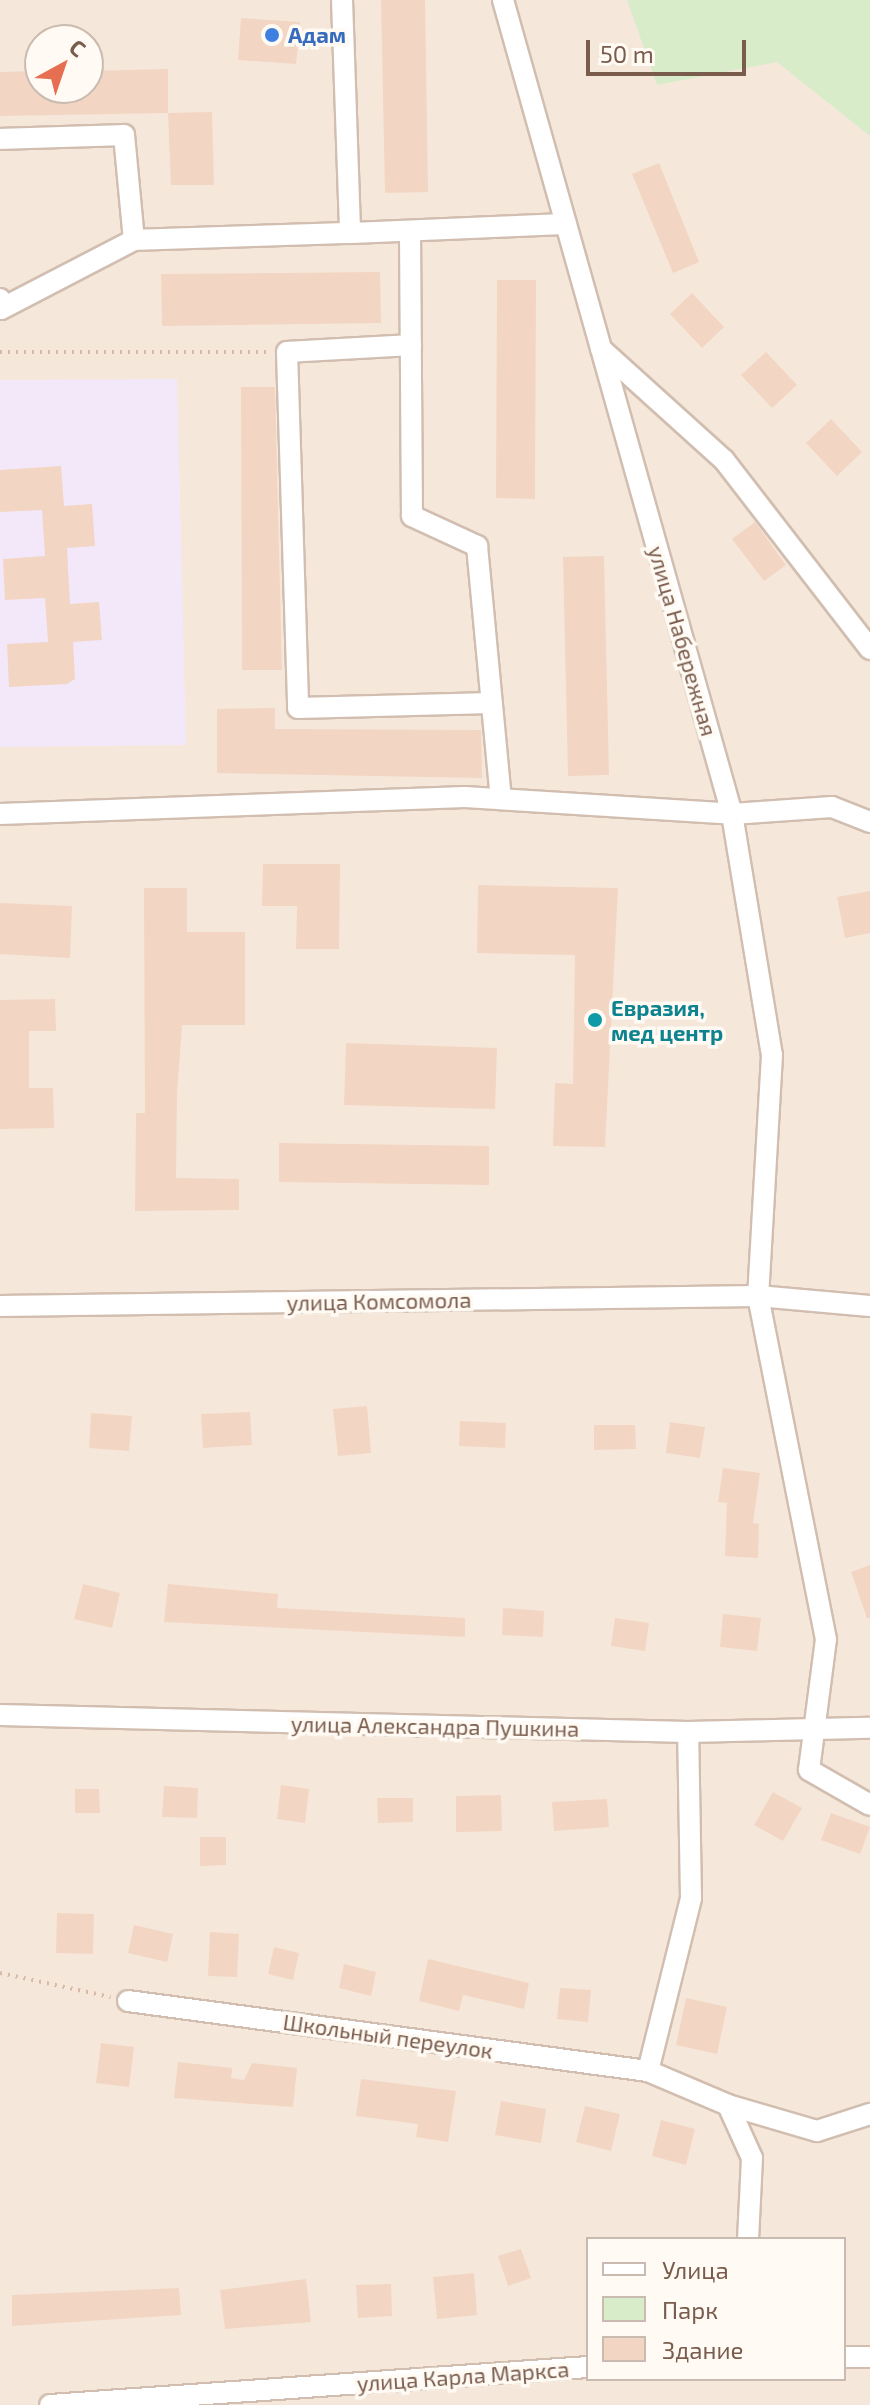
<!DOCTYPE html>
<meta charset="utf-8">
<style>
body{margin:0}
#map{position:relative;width:870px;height:2405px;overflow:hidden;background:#fdf6ec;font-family:"Exo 2",sans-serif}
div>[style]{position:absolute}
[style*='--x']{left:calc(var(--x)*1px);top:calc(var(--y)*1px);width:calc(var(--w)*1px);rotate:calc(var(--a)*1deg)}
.residential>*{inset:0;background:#f5e8da}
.education>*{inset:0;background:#f3e8fa}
.green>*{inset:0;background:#d8ecc9}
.building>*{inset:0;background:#f3d5c3}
.path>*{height:4px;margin-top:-2px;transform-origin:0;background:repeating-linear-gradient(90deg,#d9b8a5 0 2px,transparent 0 8px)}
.roads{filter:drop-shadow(2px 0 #d1beb0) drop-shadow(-2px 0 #d1beb0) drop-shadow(0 2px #d1beb0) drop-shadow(0 -2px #d1beb0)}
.minor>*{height:20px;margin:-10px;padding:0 10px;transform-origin:10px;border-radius:10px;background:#fff}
.dots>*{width:22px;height:22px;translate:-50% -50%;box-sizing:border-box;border:4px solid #fffaf3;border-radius:50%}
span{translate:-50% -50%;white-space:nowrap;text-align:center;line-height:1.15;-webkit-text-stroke:7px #fffaf3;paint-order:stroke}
.shop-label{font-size:22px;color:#366cbe;font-weight:700}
.left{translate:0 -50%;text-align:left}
.street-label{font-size:22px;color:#7a5c4d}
.culture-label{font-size:22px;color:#0d838f;font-weight:700}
.legend{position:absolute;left:586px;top:2237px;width:260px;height:144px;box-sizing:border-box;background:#fffaf3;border:2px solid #cabbb1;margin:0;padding:10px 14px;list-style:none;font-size:24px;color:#7a5c4d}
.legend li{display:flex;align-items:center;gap:16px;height:40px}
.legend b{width:40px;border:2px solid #cabbb1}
.north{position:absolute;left:24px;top:24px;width:80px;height:80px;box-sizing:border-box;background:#fffaf3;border:2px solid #cabbb1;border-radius:50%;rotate:40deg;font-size:22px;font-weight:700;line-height:32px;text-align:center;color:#7a5c4d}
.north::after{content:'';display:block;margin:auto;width:28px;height:36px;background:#e76f51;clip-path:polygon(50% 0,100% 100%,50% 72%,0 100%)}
.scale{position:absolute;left:586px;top:40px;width:160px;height:36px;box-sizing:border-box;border:4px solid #7a5c4d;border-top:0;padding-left:10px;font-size:24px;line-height:28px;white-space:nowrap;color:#7a5c4d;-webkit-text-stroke:6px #fffaf3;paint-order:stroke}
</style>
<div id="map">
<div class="residential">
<div style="clip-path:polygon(evenodd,0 0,870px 0,870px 2405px,0 2405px,0 0,40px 40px,88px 40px,88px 88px,40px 88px,40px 40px,0 0,588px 2239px,844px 2239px,844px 2379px,588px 2379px,588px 2239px)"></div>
</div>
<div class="education">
<div style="clip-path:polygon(177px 379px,186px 745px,0 747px,0 380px)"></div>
</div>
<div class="green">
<div style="clip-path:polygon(627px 0,870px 0,870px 136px,777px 62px,657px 85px)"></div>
</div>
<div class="building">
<div style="clip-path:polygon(381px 0,425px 0,428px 192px,385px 193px)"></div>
<div style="clip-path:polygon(241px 18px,300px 22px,296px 64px,238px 60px)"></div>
<div style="clip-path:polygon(168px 69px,168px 113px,0 116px,0 72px,40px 71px,40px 88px,88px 88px,88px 71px)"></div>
<div style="clip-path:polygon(212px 112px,214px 185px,171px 185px,168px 113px)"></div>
<div style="clip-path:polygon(659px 163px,699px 262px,673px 273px,632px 174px)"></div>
<div style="clip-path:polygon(380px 272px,381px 323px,162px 326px,161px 274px)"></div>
<div style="clip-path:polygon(497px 280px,536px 280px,535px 499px,496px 498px)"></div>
<div style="clip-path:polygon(692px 293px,724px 327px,702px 348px,670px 314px)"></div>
<div style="clip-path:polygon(766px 352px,797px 385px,772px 408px,741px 375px)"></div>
<div style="clip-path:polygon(241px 387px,275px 387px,282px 670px,242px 670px)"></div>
<div style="clip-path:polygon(831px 419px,862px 452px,837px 476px,806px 443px)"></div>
<div style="clip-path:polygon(61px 466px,64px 506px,92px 504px,95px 546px,67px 548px,70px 604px,99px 602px,102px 640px,73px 642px,75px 679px,67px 684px,9px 687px,7px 644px,48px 642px,45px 598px,5px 600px,3px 559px,45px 556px,42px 510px,0 512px,0 470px)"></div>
<div style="clip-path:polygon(755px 522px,786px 565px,764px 581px,732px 539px)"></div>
<div style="clip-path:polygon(604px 556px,609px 775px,568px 776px,563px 557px)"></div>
<div style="clip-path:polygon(275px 708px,275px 729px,481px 730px,482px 778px,217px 773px,217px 709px)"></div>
<div style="clip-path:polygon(263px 864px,340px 864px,339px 949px,296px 949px,297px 906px,262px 906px)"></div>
<div style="clip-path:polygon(478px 885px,618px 888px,605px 1147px,553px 1146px,555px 1083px,573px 1084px,575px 955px,477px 953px)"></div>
<div style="clip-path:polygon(144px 888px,187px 888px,187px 932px,245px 932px,245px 1025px,182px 1025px,177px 1094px,176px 1178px,239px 1179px,239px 1210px,135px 1211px,136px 1113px,145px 1113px)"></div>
<div style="clip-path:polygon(870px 891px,870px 933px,845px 938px,837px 897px)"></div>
<div style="clip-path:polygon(0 903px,72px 906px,70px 958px,0 954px)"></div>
<div style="clip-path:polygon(55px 999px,56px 1031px,29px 1031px,29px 1088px,53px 1088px,54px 1128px,0 1129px,0 1000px)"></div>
<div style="clip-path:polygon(346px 1043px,497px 1048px,495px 1109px,344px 1105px)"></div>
<div style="clip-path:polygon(279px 1143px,489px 1146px,489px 1185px,279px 1182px)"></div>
<div style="clip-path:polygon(367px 1406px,371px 1453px,338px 1456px,333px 1409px)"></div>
<div style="clip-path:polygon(250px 1412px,252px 1445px,203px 1448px,201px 1414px)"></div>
<div style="clip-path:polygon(91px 1413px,132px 1416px,129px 1451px,89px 1448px)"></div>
<div style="clip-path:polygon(460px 1421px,506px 1423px,505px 1448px,459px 1446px)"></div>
<div style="clip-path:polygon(670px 1422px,705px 1427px,700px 1458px,666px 1453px)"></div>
<div style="clip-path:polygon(594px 1425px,635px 1425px,636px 1449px,594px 1450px)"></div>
<div style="clip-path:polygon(723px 1468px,760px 1473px,753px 1523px,759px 1524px,758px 1558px,725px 1556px,727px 1503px,718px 1502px)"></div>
<div style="clip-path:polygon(870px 1565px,870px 1618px,867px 1618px,851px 1572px)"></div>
<div style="clip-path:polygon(83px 1584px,120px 1593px,112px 1628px,74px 1619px)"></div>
<div style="clip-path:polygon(168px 1584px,278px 1594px,277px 1608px,465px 1618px,465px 1637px,164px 1622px)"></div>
<div style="clip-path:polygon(503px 1608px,544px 1611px,543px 1637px,502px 1635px)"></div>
<div style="clip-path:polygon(723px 1614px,761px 1618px,757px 1651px,720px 1647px)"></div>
<div style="clip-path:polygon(615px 1618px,649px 1623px,645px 1651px,611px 1646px)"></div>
<div style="clip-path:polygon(281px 1785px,309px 1789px,305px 1823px,277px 1819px)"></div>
<div style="clip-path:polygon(164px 1786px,198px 1788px,197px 1818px,162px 1817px)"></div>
<div style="clip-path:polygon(75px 1789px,99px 1789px,100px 1813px,75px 1813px)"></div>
<div style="clip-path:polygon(773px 1792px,802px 1808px,783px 1841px,754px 1825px)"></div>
<div style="clip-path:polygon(501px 1795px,502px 1831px,456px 1832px,456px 1796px)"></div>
<div style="clip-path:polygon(377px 1798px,413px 1798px,413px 1822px,378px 1823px)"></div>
<div style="clip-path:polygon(607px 1799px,609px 1827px,554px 1831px,552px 1802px)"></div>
<div style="clip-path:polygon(831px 1813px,870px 1827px,860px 1854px,821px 1840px)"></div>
<div style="clip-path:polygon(200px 1837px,226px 1837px,226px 1865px,200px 1866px)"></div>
<div style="clip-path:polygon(57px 1913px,94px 1914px,93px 1954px,56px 1953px)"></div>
<div style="clip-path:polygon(134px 1925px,173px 1934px,167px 1962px,128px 1953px)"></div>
<div style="clip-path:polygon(210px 1932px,239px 1934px,237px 1977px,208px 1976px)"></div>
<div style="clip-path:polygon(274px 1947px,299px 1953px,293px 1980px,268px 1974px)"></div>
<div style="clip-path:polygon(428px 1959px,529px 1983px,524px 2009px,463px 1995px,459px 2011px,419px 2001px)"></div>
<div style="clip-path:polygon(344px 1964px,376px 1972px,371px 1996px,339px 1988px)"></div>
<div style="clip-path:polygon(560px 1988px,591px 1990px,588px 2022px,557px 2019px)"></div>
<div style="clip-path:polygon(686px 1998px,727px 2007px,717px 2054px,676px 2045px)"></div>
<div style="clip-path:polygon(101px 2043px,134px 2047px,129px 2087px,96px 2083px)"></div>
<div style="clip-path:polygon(178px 2062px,232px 2068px,231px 2078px,244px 2080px,252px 2063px,297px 2068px,293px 2107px,174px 2098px)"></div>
<div style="clip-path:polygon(361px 2079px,456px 2091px,448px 2142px,416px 2137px,418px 2124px,356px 2116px)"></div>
<div style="clip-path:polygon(501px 2101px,546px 2109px,541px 2143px,495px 2135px)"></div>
<div style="clip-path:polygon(585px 2106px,620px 2114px,611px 2151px,576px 2142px)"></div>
<div style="clip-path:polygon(661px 2120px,695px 2129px,686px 2165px,652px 2156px)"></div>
<div style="clip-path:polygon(521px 2249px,531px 2278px,508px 2286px,498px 2256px)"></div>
<div style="clip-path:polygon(474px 2273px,477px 2315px,437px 2319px,433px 2277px)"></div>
<div style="clip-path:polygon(306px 2279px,311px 2322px,225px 2329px,220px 2290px)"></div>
<div style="clip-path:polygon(391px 2284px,392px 2316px,358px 2318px,356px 2285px)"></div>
<div style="clip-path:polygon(179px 2288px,181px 2315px,12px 2326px,12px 2295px)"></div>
</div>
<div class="path">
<div style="--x:0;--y:352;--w:270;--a:0"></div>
<div style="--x:0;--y:1973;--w:113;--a:12.3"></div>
</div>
<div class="roads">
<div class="minor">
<div style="--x:342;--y:0;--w:233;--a:88"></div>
<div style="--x:350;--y:233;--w:216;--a:-2.4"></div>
<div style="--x:503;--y:0;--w:846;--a:74.29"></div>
<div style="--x:732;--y:814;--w:244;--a:80.6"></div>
<div style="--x:772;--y:1055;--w:241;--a:93.3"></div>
<div style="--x:758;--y:1296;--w:350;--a:78.8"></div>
<div style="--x:826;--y:1639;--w:132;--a:97.4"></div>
<div style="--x:809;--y:1770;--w:70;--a:29.8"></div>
<div style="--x:0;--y:139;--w:124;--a:-1.8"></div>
<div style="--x:124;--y:135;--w:105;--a:84.6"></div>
<div style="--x:410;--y:232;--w:284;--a:89.6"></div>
<div style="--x:412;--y:516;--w:72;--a:24.8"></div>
<div style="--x:477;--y:546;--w:254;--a:84.6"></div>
<div style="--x:0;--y:299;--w:10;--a:84"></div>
<div style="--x:1;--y:309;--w:150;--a:-27.4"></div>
<div style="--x:134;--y:240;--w:216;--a:-1.9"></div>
<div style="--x:411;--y:345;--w:124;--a:176.8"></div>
<div style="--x:287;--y:352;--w:356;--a:88.2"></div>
<div style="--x:298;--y:708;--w:193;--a:-1.5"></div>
<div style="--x:601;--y:349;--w:166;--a:42.1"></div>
<div style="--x:724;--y:460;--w:239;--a:52.3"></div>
<div style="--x:0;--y:814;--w:465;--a:-2.1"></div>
<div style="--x:465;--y:797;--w:268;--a:3.6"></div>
<div style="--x:732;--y:814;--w:100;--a:-4"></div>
<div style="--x:832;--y:807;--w:41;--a:21.5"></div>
<div style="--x:0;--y:1306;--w:758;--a:-0.76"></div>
<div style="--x:758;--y:1296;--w:112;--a:5.1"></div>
<div style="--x:0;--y:1715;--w:688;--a:1.42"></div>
<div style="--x:688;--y:1732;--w:182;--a:-1.3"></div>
<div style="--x:128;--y:2001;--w:525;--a:7.67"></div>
<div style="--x:648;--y:2071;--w:87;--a:23"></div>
<div style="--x:728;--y:2105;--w:58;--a:65.6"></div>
<div style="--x:752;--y:2158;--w:81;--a:92.8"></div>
<div style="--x:648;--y:2071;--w:178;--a:-76"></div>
<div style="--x:691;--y:1898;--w:166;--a:-91"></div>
<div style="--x:728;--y:2105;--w:93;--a:16.3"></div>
<div style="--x:817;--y:2131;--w:56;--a:-17.8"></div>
<div style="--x:844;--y:2357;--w:26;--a:0"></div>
<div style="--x:50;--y:2405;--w:539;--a:-4.04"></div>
</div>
</div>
<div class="dots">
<div style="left:272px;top:35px;background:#3f7fe0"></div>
<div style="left:595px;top:1020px;background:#0f9aa8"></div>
</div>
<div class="shop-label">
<span class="left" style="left:288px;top:35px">Адам</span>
</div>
<div class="street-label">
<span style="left:683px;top:641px;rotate:74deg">улица Набережная</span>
<span style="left:379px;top:1301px;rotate:-1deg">улица Комсомола</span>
<span style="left:435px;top:1726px;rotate:1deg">улица Александра Пушкина</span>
<span style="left:388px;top:2036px;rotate:8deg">Школьный переулок</span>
<span style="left:463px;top:2376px;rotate:-4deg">улица Карла Маркса</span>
</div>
<div class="culture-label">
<span class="left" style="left:611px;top:1020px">Евразия,<br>мед центр</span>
</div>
<ul class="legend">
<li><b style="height:10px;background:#fff"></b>Улица</li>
<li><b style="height:22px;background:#d8ecc9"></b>Парк</li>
<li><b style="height:22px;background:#f3d5c3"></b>Здание</li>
</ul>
<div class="north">С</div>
<div class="scale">50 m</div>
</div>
